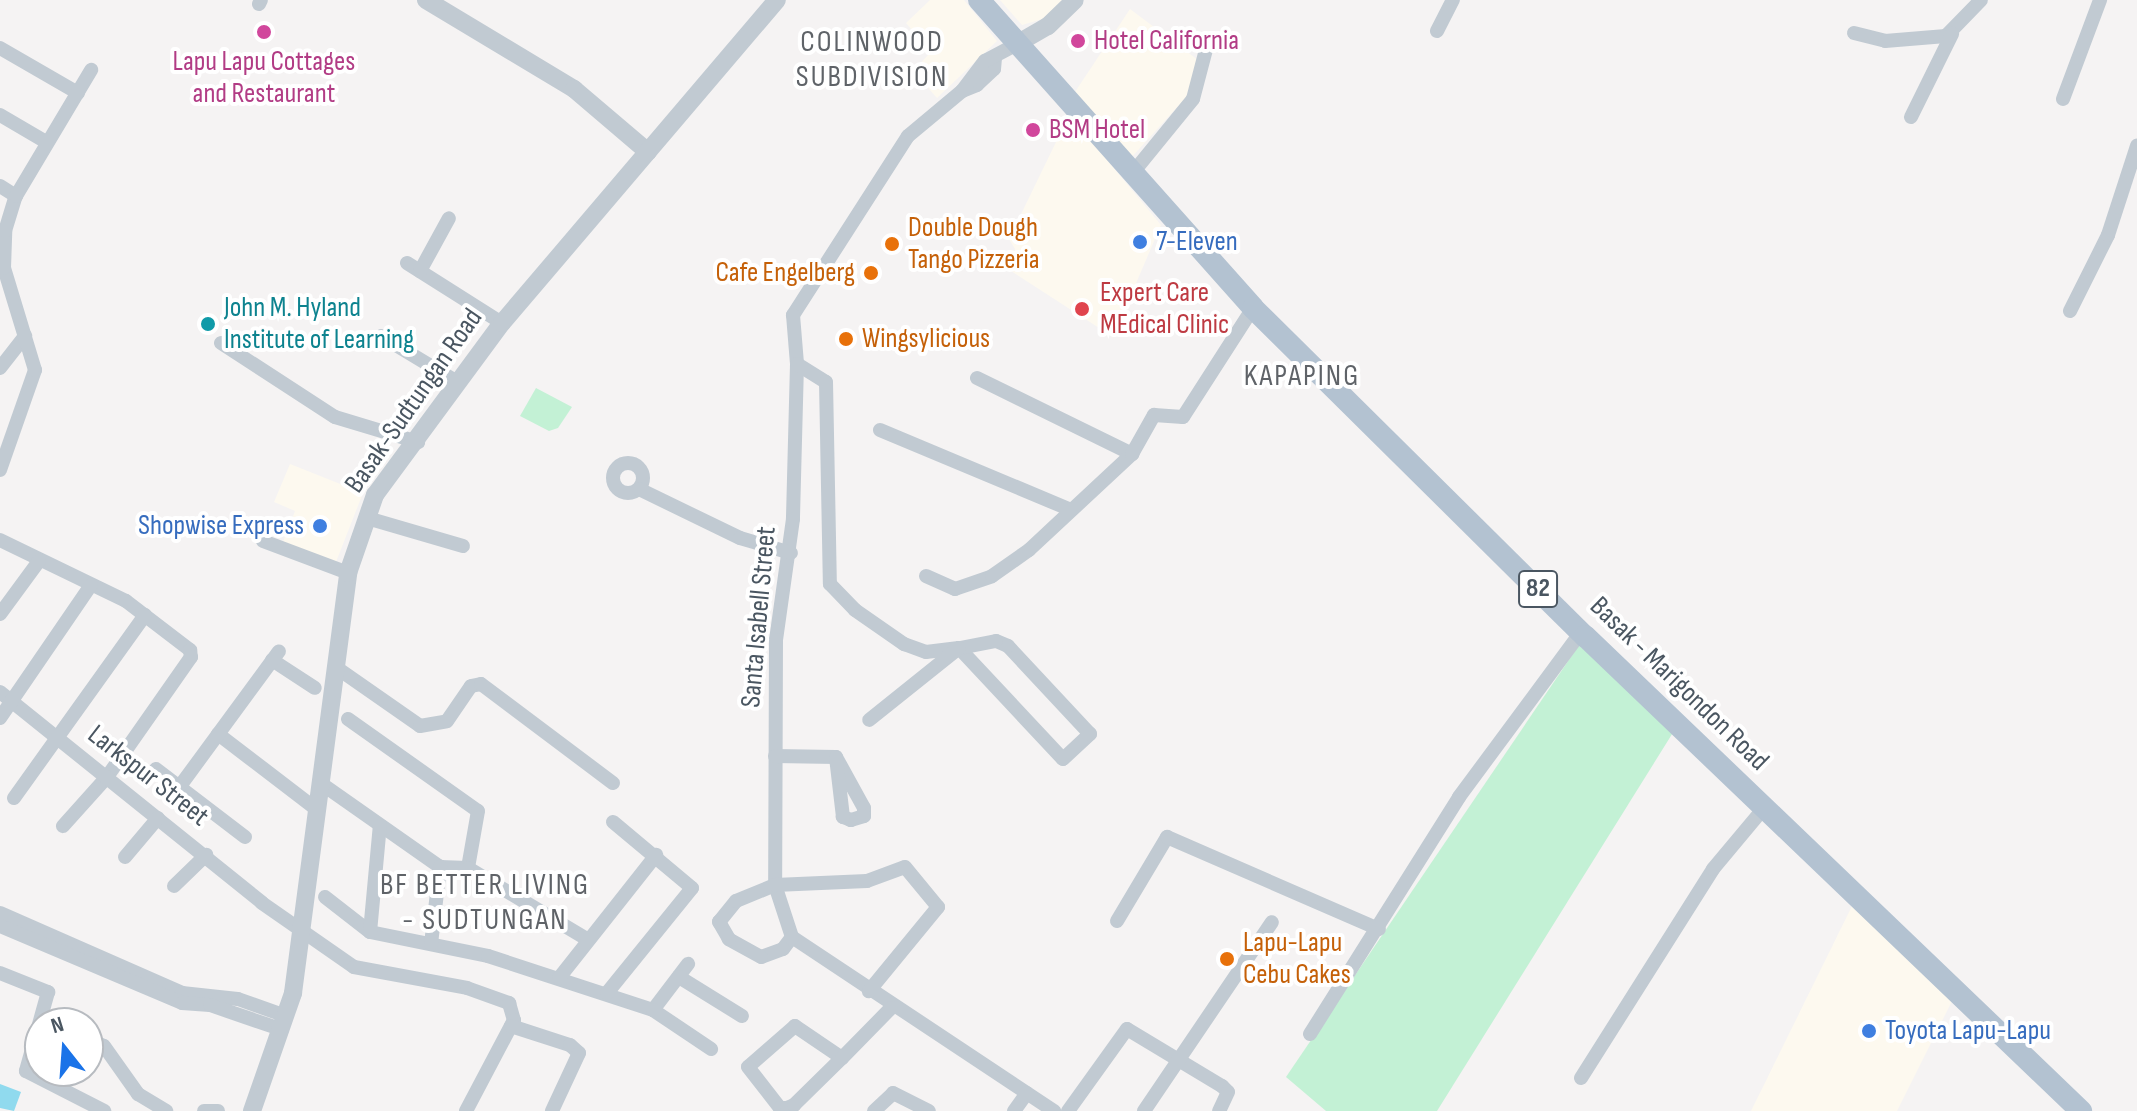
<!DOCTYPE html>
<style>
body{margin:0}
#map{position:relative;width:2137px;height:1111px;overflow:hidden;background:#f5f3f3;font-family:"Sofia Sans Condensed",sans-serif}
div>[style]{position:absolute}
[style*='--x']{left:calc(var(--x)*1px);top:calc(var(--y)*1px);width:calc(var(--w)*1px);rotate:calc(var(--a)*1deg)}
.commercial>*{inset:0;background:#fdf9ef}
.green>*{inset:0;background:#c3f1d5}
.water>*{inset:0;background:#90daee}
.minor>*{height:14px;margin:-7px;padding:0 7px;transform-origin:7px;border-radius:7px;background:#c1cad2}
.minor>.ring{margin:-7px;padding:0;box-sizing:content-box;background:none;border:14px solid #c1cad2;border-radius:50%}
.tertiary>*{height:18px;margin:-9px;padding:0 9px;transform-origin:9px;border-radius:9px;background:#c1cad2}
.primary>*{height:22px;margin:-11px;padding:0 11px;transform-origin:11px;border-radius:11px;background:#b3c2d1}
.dots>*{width:22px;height:22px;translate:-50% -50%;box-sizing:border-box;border:4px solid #fff;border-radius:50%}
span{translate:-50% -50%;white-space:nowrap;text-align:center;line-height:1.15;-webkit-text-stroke:8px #fff;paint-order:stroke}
.shield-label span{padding:2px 6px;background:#fff;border:2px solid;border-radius:6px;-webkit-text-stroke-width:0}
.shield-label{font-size:26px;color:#4a5661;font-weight:700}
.hotel-label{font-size:28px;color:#b23c85}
.left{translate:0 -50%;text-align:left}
.food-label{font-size:28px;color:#c56008}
.right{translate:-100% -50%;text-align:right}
.shop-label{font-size:28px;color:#366cbe}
.health-label{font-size:28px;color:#be3a42}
.culture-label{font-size:28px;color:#0d838f}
.street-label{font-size:28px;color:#4a5661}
.neighbourhood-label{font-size:30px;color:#5f6368;letter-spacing:2px}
.north{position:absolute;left:24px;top:1007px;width:80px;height:80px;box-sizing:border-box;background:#fff;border:2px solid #b7bbc0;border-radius:50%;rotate:343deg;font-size:22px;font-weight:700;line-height:32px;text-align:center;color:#4a5661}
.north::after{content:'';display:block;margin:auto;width:28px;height:36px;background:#1a73e8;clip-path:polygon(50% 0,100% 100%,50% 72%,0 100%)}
</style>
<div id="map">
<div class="commercial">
<div style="clip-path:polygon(930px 0,964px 0,997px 41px,937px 98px,913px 71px,931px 52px,906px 23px)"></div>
<div style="clip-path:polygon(1000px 0,1064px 0,1046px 18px,1022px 25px)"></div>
<div style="clip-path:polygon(1130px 9px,1198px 60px,1189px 94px,1130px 159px,1073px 95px)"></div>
<div style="clip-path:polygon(1073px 119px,1161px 225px,1113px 337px,1008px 269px,1015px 249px,1009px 239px,1057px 140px)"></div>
<div style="clip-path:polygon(290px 464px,363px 493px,336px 562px,283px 542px,295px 511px,274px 502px)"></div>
<div style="clip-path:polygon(1852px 906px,1953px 999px,1897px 1111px,1751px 1111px)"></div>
</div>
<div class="green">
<div style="clip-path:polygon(536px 388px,572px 407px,558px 428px,549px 431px,520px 416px)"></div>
<div style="clip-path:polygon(1579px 645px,1674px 731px,1437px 1111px,1326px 1111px,1286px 1077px)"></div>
</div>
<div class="water">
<div style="clip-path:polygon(0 1084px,21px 1092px,14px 1111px,0 1108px)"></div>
</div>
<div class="minor">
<div style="--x:259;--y:4;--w:4;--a:-63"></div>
<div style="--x:1437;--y:31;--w:35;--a:-63"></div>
<div style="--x:1854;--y:33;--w:32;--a:14"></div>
<div style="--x:1885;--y:41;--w:61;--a:-4.7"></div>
<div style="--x:1946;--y:36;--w:50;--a:-45.8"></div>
<div style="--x:0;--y:48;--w:90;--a:30"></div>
<div style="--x:995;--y:58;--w:11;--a:95"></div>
<div style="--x:994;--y:69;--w:23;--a:137"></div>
<div style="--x:977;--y:85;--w:16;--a:158"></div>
<div style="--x:962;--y:91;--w:70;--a:140.2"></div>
<div style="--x:908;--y:136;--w:213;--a:122.7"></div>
<div style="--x:793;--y:315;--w:49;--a:85.3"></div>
<div style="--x:797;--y:364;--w:155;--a:91.5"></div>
<div style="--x:793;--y:519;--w:122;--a:98"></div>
<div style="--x:776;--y:640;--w:245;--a:90.2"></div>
<div style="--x:775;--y:885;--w:55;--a:71.9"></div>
<div style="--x:792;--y:937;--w:315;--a:33.6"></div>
<div style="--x:962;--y:91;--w:38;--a:-53"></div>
<div style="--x:985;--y:61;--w:40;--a:-28"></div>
<div style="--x:2063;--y:99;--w:106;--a:-69.5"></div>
<div style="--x:0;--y:115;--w:53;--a:30.4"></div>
<div style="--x:1911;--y:117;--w:93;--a:-63.7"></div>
<div style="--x:1131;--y:175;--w:98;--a:-50.8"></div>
<div style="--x:1193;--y:99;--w:59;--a:-75.3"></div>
<div style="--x:0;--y:186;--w:19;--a:32"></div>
<div style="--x:407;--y:263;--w:112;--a:32.3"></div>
<div style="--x:420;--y:271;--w:60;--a:-61.3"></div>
<div style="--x:2070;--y:311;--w:85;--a:-63.4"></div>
<div style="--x:2108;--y:235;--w:94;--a:-72"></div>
<div style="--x:381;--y:336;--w:91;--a:31.1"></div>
<div style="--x:221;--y:343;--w:136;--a:33"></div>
<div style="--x:335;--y:417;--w:87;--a:16.8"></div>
<div style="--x:797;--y:364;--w:34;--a:32"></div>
<div style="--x:826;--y:382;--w:202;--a:88.9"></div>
<div style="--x:830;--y:584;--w:36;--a:46"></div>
<div style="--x:855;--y:610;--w:60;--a:34.8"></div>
<div style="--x:904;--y:644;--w:23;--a:20"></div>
<div style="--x:926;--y:652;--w:33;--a:-7"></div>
<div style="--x:959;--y:648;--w:152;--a:46.9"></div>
<div style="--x:1063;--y:759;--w:37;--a:-43"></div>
<div style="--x:1090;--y:734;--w:120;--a:-133"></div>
<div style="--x:1008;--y:646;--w:13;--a:-157"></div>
<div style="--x:996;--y:641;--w:38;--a:169"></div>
<div style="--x:959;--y:648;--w:115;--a:141.3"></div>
<div style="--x:0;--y:368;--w:41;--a:-52"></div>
<div style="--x:977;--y:378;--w:173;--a:26.1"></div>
<div style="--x:880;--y:430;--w:205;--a:22.7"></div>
<div class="ring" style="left:613px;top:463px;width:16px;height:16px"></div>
<div style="--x:0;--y:470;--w:106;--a:-70.7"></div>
<div style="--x:35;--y:370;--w:107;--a:-106.9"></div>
<div style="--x:4;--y:268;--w:37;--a:-88"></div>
<div style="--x:5;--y:231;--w:37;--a:-73"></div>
<div style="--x:16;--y:196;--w:147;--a:-59.2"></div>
<div style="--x:639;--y:489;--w:112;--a:25.9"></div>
<div style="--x:740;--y:538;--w:53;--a:16.4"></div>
<div style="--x:367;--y:518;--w:100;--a:16.3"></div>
<div style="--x:0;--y:540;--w:140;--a:25.8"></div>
<div style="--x:126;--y:601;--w:81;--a:37.4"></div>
<div style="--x:190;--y:650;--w:7;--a:82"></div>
<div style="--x:191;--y:657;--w:146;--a:125"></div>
<div style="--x:107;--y:777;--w:66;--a:131.9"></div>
<div style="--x:263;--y:541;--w:91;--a:20.6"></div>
<div style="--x:926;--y:576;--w:32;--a:24"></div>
<div style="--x:955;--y:589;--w:39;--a:-19"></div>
<div style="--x:992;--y:576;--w:45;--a:-35.1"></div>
<div style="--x:1029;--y:550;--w:141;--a:-43"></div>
<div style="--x:1132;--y:454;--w:45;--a:-60.6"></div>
<div style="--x:1154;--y:415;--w:29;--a:4"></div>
<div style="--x:1183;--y:417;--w:130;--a:-57.3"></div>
<div style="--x:0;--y:614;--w:66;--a:-53.7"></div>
<div style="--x:272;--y:660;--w:51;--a:33.1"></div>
<div style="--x:337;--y:668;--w:101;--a:34.9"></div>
<div style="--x:420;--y:726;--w:27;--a:-10"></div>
<div style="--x:447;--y:721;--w:42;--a:-55.6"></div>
<div style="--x:471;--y:686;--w:10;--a:-11"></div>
<div style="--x:481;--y:684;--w:165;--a:36.9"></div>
<div style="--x:0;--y:692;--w:336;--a:38.8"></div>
<div style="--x:262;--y:903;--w:112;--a:34.8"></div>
<div style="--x:354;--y:967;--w:115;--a:10.5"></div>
<div style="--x:467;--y:988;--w:45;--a:19.7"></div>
<div style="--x:509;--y:1003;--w:18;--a:74"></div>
<div style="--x:514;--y:1020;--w:103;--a:117.8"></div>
<div style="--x:0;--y:718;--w:161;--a:-55.6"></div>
<div style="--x:348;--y:719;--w:159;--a:35.3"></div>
<div style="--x:478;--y:811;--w:58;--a:100"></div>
<div style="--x:218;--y:734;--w:123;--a:37.4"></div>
<div style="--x:775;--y:756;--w:61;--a:0.9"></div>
<div style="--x:836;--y:757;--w:58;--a:61.2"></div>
<div style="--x:864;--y:808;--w:8;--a:90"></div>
<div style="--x:864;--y:816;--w:14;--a:163"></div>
<div style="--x:851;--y:820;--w:9;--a:-159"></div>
<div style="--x:843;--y:817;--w:60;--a:-96.7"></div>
<div style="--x:156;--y:769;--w:112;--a:37.4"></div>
<div style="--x:319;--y:782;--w:148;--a:35.1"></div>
<div style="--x:440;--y:867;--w:28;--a:2"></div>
<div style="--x:468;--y:868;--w:136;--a:30.9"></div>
<div style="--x:180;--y:786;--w:167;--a:-53.7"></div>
<div style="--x:14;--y:798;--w:225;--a:-54.4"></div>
<div style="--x:125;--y:857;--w:51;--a:-49.8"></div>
<div style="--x:174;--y:886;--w:45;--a:-44.1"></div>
<div style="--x:325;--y:897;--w:57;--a:37.9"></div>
<div style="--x:370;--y:932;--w:120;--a:11.5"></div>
<div style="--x:488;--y:956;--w:174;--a:18.1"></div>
<div style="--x:653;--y:1010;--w:58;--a:-52.7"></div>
<div style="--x:0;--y:913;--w:199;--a:23.7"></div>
<div style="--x:182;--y:993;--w:56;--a:6.1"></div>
<div style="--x:238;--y:999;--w:51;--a:19.5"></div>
<div style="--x:1117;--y:921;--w:98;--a:-59.2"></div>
<div style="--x:1167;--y:837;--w:231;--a:23.5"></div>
<div style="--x:0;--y:926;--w:198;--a:22.9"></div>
<div style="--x:182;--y:1003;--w:28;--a:4"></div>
<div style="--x:210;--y:1005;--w:74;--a:18.9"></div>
<div style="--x:370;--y:932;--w:107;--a:-84.7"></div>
<div style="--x:792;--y:937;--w:15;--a:127"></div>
<div style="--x:783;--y:949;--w:23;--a:160"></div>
<div style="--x:761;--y:957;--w:37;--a:-151"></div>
<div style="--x:729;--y:939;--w:20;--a:-120"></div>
<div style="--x:719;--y:922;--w:27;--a:-51"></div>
<div style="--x:736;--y:901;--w:42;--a:-22.3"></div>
<div style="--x:775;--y:885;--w:92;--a:-2.5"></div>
<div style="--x:867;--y:881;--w:40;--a:-20.2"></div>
<div style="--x:905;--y:867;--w:52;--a:50.5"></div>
<div style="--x:938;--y:907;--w:109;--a:129.4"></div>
<div style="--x:431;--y:944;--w:78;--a:-83.3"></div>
<div style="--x:0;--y:973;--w:52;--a:21.6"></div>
<div style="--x:48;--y:992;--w:82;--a:105.6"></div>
<div style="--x:26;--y:1071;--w:88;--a:27.1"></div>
<div style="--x:679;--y:977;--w:74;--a:31.8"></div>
<div style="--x:559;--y:978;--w:157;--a:-51.7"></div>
<div style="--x:607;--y:993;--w:135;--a:-51"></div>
<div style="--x:692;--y:888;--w:103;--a:-140.1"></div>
<div style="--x:653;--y:1010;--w:70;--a:33.9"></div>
<div style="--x:511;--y:1026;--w:62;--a:17.9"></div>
<div style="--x:570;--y:1045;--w:12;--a:42"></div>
<div style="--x:579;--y:1053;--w:64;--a:115"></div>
<div style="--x:1310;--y:1034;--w:280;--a:-57.8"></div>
<div style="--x:1459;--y:797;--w:205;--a:-53.5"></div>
<div style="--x:88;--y:1039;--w:17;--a:24"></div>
<div style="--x:104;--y:1046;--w:59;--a:54.7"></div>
<div style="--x:138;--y:1094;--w:33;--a:31"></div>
<div style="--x:842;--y:1058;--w:57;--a:-145.8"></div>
<div style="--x:795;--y:1026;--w:62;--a:138.9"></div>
<div style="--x:748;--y:1067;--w:52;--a:52"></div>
<div style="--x:780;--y:1108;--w:7;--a:0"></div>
<div style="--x:787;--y:1108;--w:8;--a:-23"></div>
<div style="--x:794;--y:1105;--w:67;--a:-44.4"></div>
<div style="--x:842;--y:1058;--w:70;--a:-45.6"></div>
<div style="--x:1581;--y:1078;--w:247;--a:-57.7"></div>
<div style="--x:1713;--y:869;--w:80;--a:-50.1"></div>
<div style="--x:204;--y:1111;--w:14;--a:0"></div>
<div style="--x:874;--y:1111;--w:26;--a:-43"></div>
<div style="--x:893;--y:1093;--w:40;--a:26.6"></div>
<div style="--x:1014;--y:1111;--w:22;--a:-54"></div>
<div style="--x:1068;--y:1111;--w:101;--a:-54.3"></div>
<div style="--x:1127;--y:1029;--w:111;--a:31"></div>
<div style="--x:1222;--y:1086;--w:8;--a:45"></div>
<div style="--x:1228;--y:1092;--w:21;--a:115"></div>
<div style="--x:1144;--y:1111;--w:228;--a:-55.9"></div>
</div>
<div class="tertiary">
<div style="--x:426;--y:0;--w:173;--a:31"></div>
<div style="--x:574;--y:89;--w:97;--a:40.4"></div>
<div style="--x:1020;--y:42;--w:32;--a:-30"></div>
<div style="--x:1048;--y:26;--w:37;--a:-44"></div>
<div style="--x:252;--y:1111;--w:125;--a:-70.8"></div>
<div style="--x:293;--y:993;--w:424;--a:-82.5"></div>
<div style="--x:348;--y:573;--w:83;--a:-70.9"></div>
<div style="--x:375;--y:495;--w:214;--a:-53.6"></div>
<div style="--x:502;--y:323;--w:424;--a:-49.6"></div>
</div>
<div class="primary">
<div style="--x:979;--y:0;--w:412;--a:48.3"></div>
<div style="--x:1253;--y:308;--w:467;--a:44.7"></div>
<div style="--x:1585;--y:636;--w:687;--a:43.76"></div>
</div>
<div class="dots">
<div style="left:264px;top:32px;background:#d1479c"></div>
<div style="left:1078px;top:41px;background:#d1479c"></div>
<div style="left:1033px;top:130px;background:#d1479c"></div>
<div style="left:1140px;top:242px;background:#3f7fe0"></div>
<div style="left:892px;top:244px;background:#e8710a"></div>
<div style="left:871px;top:273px;background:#e8710a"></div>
<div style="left:1082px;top:309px;background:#e0444e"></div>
<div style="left:208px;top:324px;background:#0f9aa8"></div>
<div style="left:846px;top:339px;background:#e8710a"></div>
<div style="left:320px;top:526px;background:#3f7fe0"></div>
<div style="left:1227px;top:959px;background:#e8710a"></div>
<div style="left:1869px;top:1031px;background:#3f7fe0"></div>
</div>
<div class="shield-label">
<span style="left:1538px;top:589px">82</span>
</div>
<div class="hotel-label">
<span class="left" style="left:1094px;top:41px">Hotel California</span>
<span style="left:264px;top:78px">Lapu Lapu Cottages<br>and Restaurant</span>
<span class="left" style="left:1049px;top:130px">BSM Hotel</span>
</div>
<div class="food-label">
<span class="left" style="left:908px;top:244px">Double Dough<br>Tango Pizzeria</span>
<span class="right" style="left:855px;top:273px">Cafe Engelberg</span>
<span class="left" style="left:862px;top:339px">Wingsylicious</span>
<span class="left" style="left:1243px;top:959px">Lapu-Lapu<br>Cebu Cakes</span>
</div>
<div class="shop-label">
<span class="left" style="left:1156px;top:242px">7-Eleven</span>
<span class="right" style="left:304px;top:526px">Shopwise Express</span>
<span class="left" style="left:1885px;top:1031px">Toyota Lapu-Lapu</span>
</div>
<div class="health-label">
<span class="left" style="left:1100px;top:309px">Expert Care<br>MEdical Clinic</span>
</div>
<div class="culture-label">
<span class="left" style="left:224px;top:324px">John M. Hyland<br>Institute of Learning</span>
</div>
<div class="street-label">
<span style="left:414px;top:401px;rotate:-55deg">Basak-Sudtungan Road</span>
<span style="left:759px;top:617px;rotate:-85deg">Santa Isabell Street</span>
<span style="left:1679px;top:684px;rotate:44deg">Basak - Marigondon Road</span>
<span style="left:148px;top:776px;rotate:38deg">Larkspur Street</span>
</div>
<div class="neighbourhood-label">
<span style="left:872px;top:59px">COLINWOOD<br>SUBDIVISION</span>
<span style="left:1302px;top:376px">KAPAPING</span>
<span style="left:485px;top:902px">BF BETTER LIVING<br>- SUDTUNGAN</span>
</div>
<div class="north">N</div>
</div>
